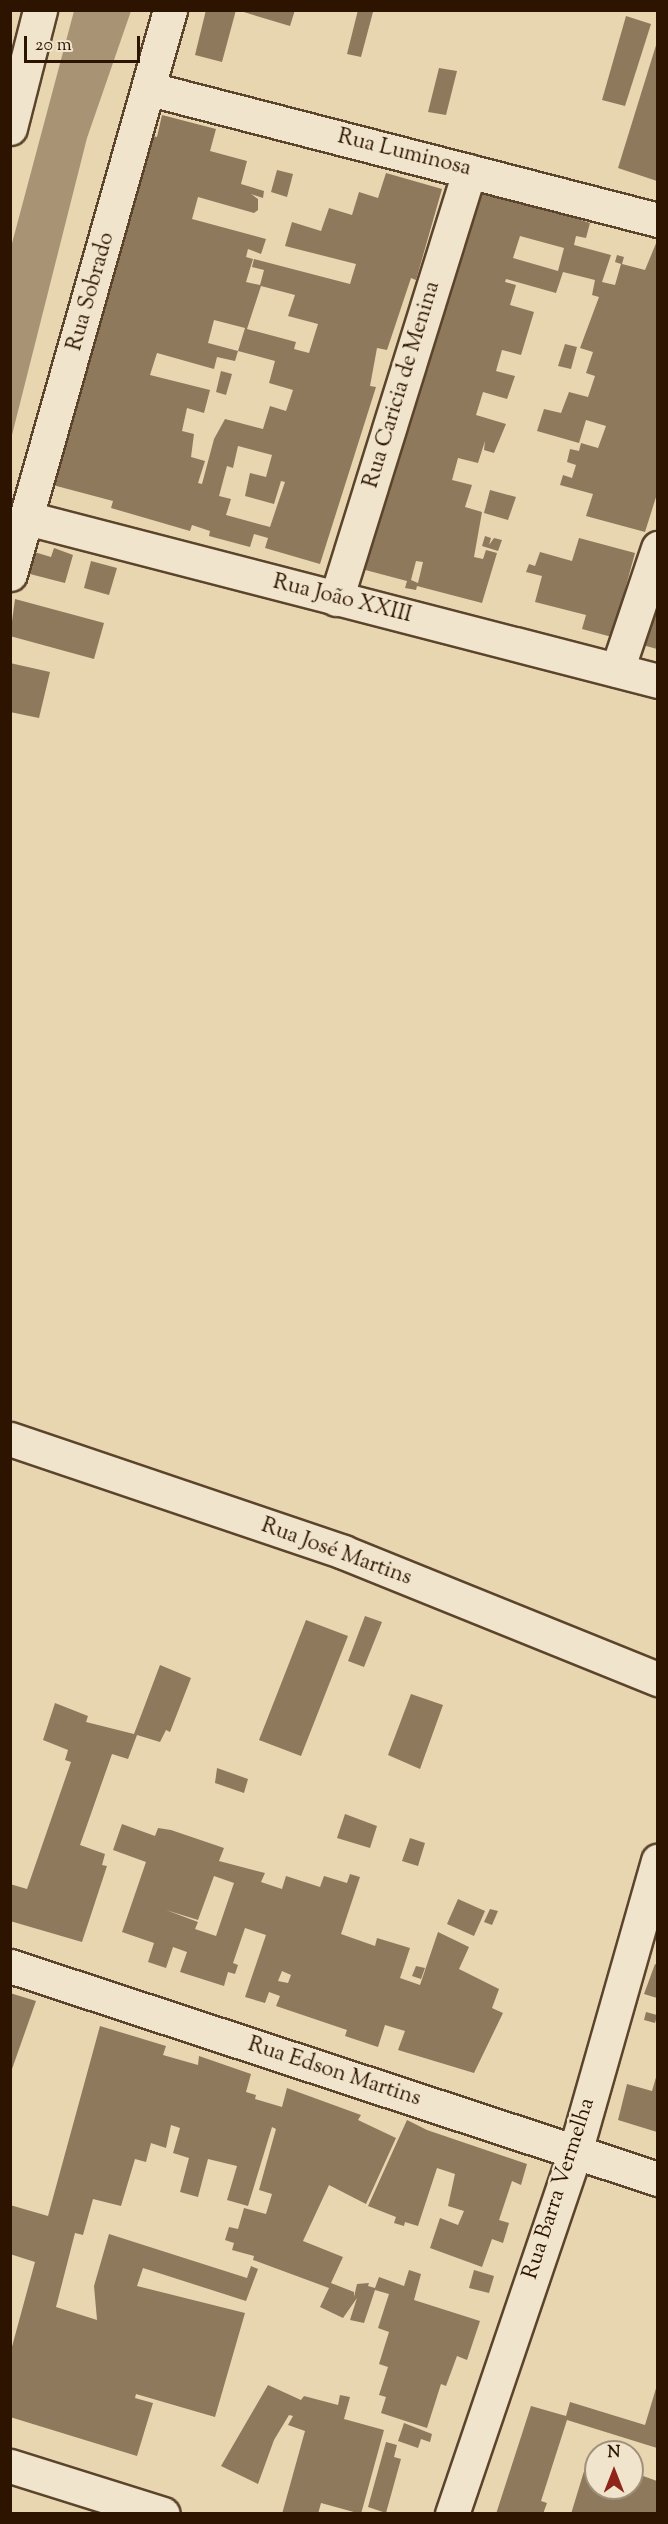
<!DOCTYPE html>
<meta charset="utf-8">
<style>
body{margin:0}
#map{position:relative;width:668px;height:2524px;overflow:hidden;background:#e8d6b1;font-family:"Sorts Mill Goudy",serif}
div>[style]{position:absolute}
[style*='--x']{left:calc(var(--x)*1px);top:calc(var(--y)*1px);width:calc(var(--w)*1px);rotate:calc(var(--a)*1deg)}
.water>*{inset:0;background:#a89475}
.building>*{inset:0;background:#8e795c}
.roads{filter:drop-shadow(2px 0 #5c442c) drop-shadow(-2px 0 #5c442c) drop-shadow(0 2px #5c442c) drop-shadow(0 -2px #5c442c)}
.street>*{height:33px;margin:-16.5px;padding:0 16.5px;transform-origin:16.5px;border-radius:16.5px;background:#f0e4cc}
.secondary>*{height:33px;margin:-16.5px;padding:0 16.5px;transform-origin:16.5px;border-radius:16.5px;background:#f0e4cc}
span{translate:-50% -50%;white-space:nowrap;text-align:center;line-height:1.15;-webkit-text-stroke:5px #f0e4cc;paint-order:stroke}
.street-label{font-size:22px;color:#2d1400}
.frame{position:absolute;inset:0;border:12px solid #2d1400;pointer-events:none}
.north{position:absolute;left:584px;top:2440px;width:60px;height:60px;box-sizing:border-box;background:#f0e4cc;border:2px solid #a2917a;border-radius:50%;rotate:0deg;font-size:16px;font-weight:700;line-height:24px;text-align:center;color:#2d1400}
.north::after{content:'';display:block;margin:auto;width:21px;height:27px;background:#8f2418;clip-path:polygon(50% 0,100% 100%,50% 72%,0 100%)}
.scale{position:absolute;left:24px;top:36px;width:116px;height:27px;box-sizing:border-box;border:3px solid #2d1400;border-top:0;padding-left:8px;font-size:18px;line-height:21px;white-space:nowrap;color:#2d1400;-webkit-text-stroke:4px #f0e4cc;paint-order:stroke}
</style>
<div id="map">
<div class="water">
<div style="clip-path:polygon(74px 11px,131px 11px,87px 138px,11px 439px,11px 247px)"></div>
</div>
<div class="building">
<div style="clip-path:polygon(206px 10px,236px 10px,222px 62px,195px 55px)"></div>
<div style="clip-path:polygon(237px 10px,295px 10px,290px 26px)"></div>
<div style="clip-path:polygon(358px 10px,373px 12px,361px 57px,347px 54px)"></div>
<div style="clip-path:polygon(626px 16px,651px 24px,625px 106px,602px 100px)"></div>
<div style="clip-path:polygon(657px 42px,657px 181px,618px 168px)"></div>
<div style="clip-path:polygon(439px 68px,457px 71px,446px 115px,428px 112px)"></div>
<div style="clip-path:polygon(evenodd,162px 115px,216px 129px,210px 151px,247px 161px,241px 184px,264px 191px,263px 198px,251px 194px,258px 199px,258px 210px,254px 213px,198px 197px,192px 219px,266px 239px,261px 254px,248px 249px,246px 257px,253px 259px,246px 282px,260px 285px,264px 270px,252px 267px,254px 259px,350px 284px,356px 264px,285px 246px,292px 222px,321px 231px,329px 208px,352px 215px,359px 192px,378px 198px,386px 173px,442px 189px,416px 280px,411px 278px,387px 350px,377px 348px,370px 386px,376px 387px,320px 564px,265px 548px,268px 538px,254px 534px,250px 547px,209px 536px,210px 531px,192px 525px,190px 531px,111px 508px,113px 501px,49px 484px,143px 133px,157px 137px,162px 115px,261px 286px,295px 295px,288px 316px,318px 324px,309px 353px,294px 349px,296px 342px,247px 329px,261px 286px,162px 115px,214px 320px,245px 328px,238px 351px,275px 361px,269px 383px,293px 390px,286px 411px,270px 406px,263px 429px,225px 419px,214px 439px,202px 484px,198px 483px,205px 461px,191px 457px,194px 434px,182px 431px,187px 408px,204px 413px,210px 390px,150px 375px,157px 353px,214px 369px,217px 357px,235px 361px,238px 351px,208px 343px,214px 320px,162px 115px,238px 446px,272px 455px,266px 477px,250px 473px,245px 496px,274px 504px,281px 481px,285px 482px,270px 527px,226px 515px,231px 499px,219px 496px,227px 466px,233px 468px,238px 446px)"></div>
<div style="clip-path:polygon(277px 170px,293px 174px,287px 197px,271px 192px)"></div>
<div style="clip-path:polygon(evenodd,473px 182px,584px 213px,581px 220px,590px 223px,586px 238px,576px 236px,574px 245px,611px 255px,602px 282px,615px 285px,621px 264px,615px 262px,617px 255px,624px 257px,622px 264px,645px 270px,657px 241px,657px 494px,645px 532px,586px 516px,593px 494px,560px 485px,563px 475px,572px 478px,576px 465px,567px 462px,570px 449px,579px 451px,581px 443px,598px 448px,606px 426px,586px 420px,579px 443px,537px 431px,544px 409px,561px 413px,569px 392px,588px 397px,595px 376px,586px 373px,593px 352px,580px 348px,599px 297px,592px 295px,595px 280px,563px 272px,556px 293px,506px 279px,505px 282px,516px 285px,510px 305px,534px 312px,521px 355px,502px 350px,496px 371px,515px 376px,507px 399px,483px 392px,476px 415px,506px 424px,494px 453px,484px 450px,485px 441px,478px 463px,458px 458px,452px 480px,472px 485px,465px 507px,482px 512px,474px 557px,483px 559px,486px 550px,497px 553px,482px 603px,417px 586px,416px 590px,405px 588px,407px 581px,354px 567px,473px 182px,520px 236px,564px 248px,558px 271px,513px 258px,520px 236px,473px 182px,416px 561px,423px 562px,418px 583px,411px 580px,416px 561px)"></div>
<div style="clip-path:polygon(565px 344px,577px 347px,571px 369px,558px 366px)"></div>
<div style="clip-path:polygon(221px 371px,232px 374px,226px 395px,216px 392px)"></div>
<div style="clip-path:polygon(490px 490px,516px 497px,508px 520px,484px 513px)"></div>
<div style="clip-path:polygon(485px 536px,491px 538px,489px 545px,494px 538px,502px 540px,498px 551px,482px 546px)"></div>
<div style="clip-path:polygon(579px 538px,635px 553px,612px 637px,582px 629px,586px 615px,535px 602px,542px 576px,526px 572px,529px 564px,535px 566px,540px 552px,572px 561px)"></div>
<div style="clip-path:polygon(54px 548px,73px 555px,65px 583px,26px 573px,31px 551px,51px 557px)"></div>
<div style="clip-path:polygon(91px 561px,117px 568px,109px 595px,84px 588px)"></div>
<div style="clip-path:polygon(657px 589px,657px 649px,639px 644px)"></div>
<div style="clip-path:polygon(15px 599px,104px 623px,94px 659px,10px 636px)"></div>
<div style="clip-path:polygon(10px 663px,50px 672px,39px 718px,10px 712px)"></div>
<div style="clip-path:polygon(365px 1616px,382px 1622px,364px 1667px,348px 1661px)"></div>
<div style="clip-path:polygon(306px 1620px,348px 1636px,301px 1756px,259px 1740px)"></div>
<div style="clip-path:polygon(160px 1665px,191px 1678px,170px 1732px,166px 1730px,160px 1742px,137px 1735px,128px 1759px,112px 1754px,80px 1845px,105px 1854px,102px 1865px,107px 1866px,82px 1942px,10px 1921px,10px 1884px,27px 1889px,71px 1762px,65px 1760px,68px 1750px,43px 1740px,55px 1703px,88px 1716px,86px 1722px,134px 1734px)"></div>
<div style="clip-path:polygon(411px 1694px,443px 1705px,420px 1769px,388px 1755px)"></div>
<div style="clip-path:polygon(217px 1768px,248px 1779px,244px 1793px,215px 1783px)"></div>
<div style="clip-path:polygon(345px 1814px,377px 1826px,370px 1848px,337px 1838px)"></div>
<div style="clip-path:polygon(evenodd,122px 1824px,155px 1836px,158px 1828px,171px 1830px,224px 1848px,219px 1861px,265px 1873px,261px 1882px,282px 1889px,286px 1876px,320px 1887px,324px 1876px,347px 1883px,350px 1874px,360px 1877px,341px 1934px,375px 1946px,377px 1938px,410px 1948px,400px 1978px,420px 1985px,438px 1932px,469px 1947px,459px 1969px,499px 1989px,492px 2008px,503px 2013px,474px 2073px,398px 2050px,405px 2031px,385px 2025px,378px 2047px,345px 2036px,347px 2030px,276px 2006px,280px 1996px,269px 1992px,265px 2003px,245px 1997px,266px 1935px,245px 1928px,233px 1963px,238px 1965px,235px 1974px,228px 1972px,224px 1986px,180px 1972px,187px 1952px,173px 1947px,166px 1968px,148px 1962px,154px 1943px,122px 1932px,146px 1862px,113px 1850px,122px 1824px,214px 1876px,234px 1883px,216px 1936px,195px 1929px,198px 1922px,166px 1910px,198px 1920px,214px 1876px,122px 1824px,282px 1971px,291px 1975px,288px 1983px,278px 1981px,282px 1971px)"></div>
<div style="clip-path:polygon(410px 1838px,425px 1843px,418px 1866px,402px 1861px)"></div>
<div style="clip-path:polygon(458px 1899px,485px 1911px,474px 1936px,447px 1924px)"></div>
<div style="clip-path:polygon(490px 1909px,498px 1911px,492px 1925px,484px 1922px)"></div>
<div style="clip-path:polygon(655px 1964px,657px 1965px,657px 1998px,644px 1994px)"></div>
<div style="clip-path:polygon(416px 1966px,425px 1968px,421px 1979px,412px 1976px)"></div>
<div style="clip-path:polygon(10px 1993px,36px 2001px,12px 2069px,10px 2069px)"></div>
<div style="clip-path:polygon(646px 2012px,657px 2015px,655px 2023px,644px 2020px)"></div>
<div style="clip-path:polygon(100px 2026px,166px 2046px,163px 2055px,198px 2065px,199px 2056px,251px 2074px,246px 2092px,256px 2095px,255px 2099px,282px 2107px,287px 2088px,361px 2115px,358px 2120px,396px 2138px,366px 2204px,329px 2185px,303px 2241px,343px 2257px,331px 2283px,354px 2292px,354px 2297px,357px 2284px,369px 2283px,368px 2286px,375px 2288px,379px 2277px,404px 2286px,409px 2270px,421px 2274px,414px 2300px,480px 2321px,467px 2360px,457px 2356px,446px 2386px,441px 2384px,427px 2428px,381px 2413px,386px 2397px,379px 2395px,388px 2367px,379px 2364px,389px 2332px,378px 2328px,389px 2294px,375px 2290px,364px 2323px,350px 2320px,357px 2298px,343px 2318px,320px 2307px,329px 2288px,253px 2260px,254px 2256px,232px 2250px,234px 2243px,225px 2240px,229px 2227px,238px 2229px,244px 2208px,266px 2214px,272px 2194px,259px 2190px,276px 2129px,272px 2127px,248px 2206px,227px 2200px,237px 2166px,208px 2159px,198px 2197px,180px 2192px,189px 2158px,173px 2153px,180px 2128px,171px 2125px,166px 2148px,151px 2143px,146px 2162px,135px 2159px,121px 2206px,93px 2199px,83px 2235px,75px 2233px,56px 2307px,97px 2320px,94px 2286px,109px 2234px,247px 2278px,251px 2266px,258px 2269px,246px 2301px,143px 2268px,137px 2286px,245px 2313px,215px 2417px,136px 2394px,135px 2398px,153px 2403px,137px 2456px,10px 2417px,10px 2354px,35px 2262px,10px 2254px,10px 2205px,48px 2216px)"></div>
<div style="clip-path:polygon(657px 2074px,657px 2132px,618px 2120px,627px 2084px,652px 2091px)"></div>
<div style="clip-path:polygon(407px 2120px,427px 2130px,527px 2164px,521px 2185px,512px 2181px,499px 2220px,509px 2223px,503px 2243px,492px 2239px,482px 2267px,430px 2248px,440px 2218px,458px 2225px,464px 2211px,448px 2206px,455px 2174px,437px 2168px,418px 2226px,405px 2222px,404px 2226px,394px 2223px,396px 2217px,368px 2206px)"></div>
<div style="clip-path:polygon(474px 2270px,494px 2276px,489px 2293px,469px 2288px)"></div>
<div style="clip-path:polygon(268px 2385px,301px 2400px,304px 2396px,338px 2405px,340px 2395px,350px 2397px,344px 2419px,384px 2430px,361px 2514px,321px 2503px,318px 2514px,282px 2514px,305px 2431px,288px 2425px,293px 2416px,289px 2415px,274px 2440px,258px 2484px,221px 2466px)"></div>
<div style="clip-path:polygon(657px 2385px,657px 2448px,567px 2420px,541px 2501px,547px 2503px,543px 2514px,496px 2514px,531px 2406px,566px 2416px,570px 2402px,645px 2425px)"></div>
<div style="clip-path:polygon(404px 2423px,432px 2434px,430px 2442px,421px 2439px,418px 2448px,398px 2441px)"></div>
<div style="clip-path:polygon(386px 2442px,397px 2445px,394px 2457px,401px 2459px,386px 2513px,368px 2507px)"></div>
<div style="clip-path:polygon(588px 2458px,596px 2461px,596px 2488px,632px 2488px,632px 2472px,657px 2481px,657px 2514px,571px 2514px)"></div>
</div>
<div class="roads">
<div class="street">
<div style="--x:150;--y:89;--w:525;--a:14.46"></div>
<div style="--x:10;--y:128;--w:122;--a:-75.7"></div>
<div style="--x:27;--y:518;--w:652;--a:14.48"></div>
<div style="--x:10;--y:574;--w:586;--a:-74.16"></div>
<div style="--x:336;--y:599;--w:448;--a:-72.7"></div>
<div style="--x:617;--y:670;--w:129;--a:-71.4"></div>
<div style="--x:10;--y:1439;--w:352;--a:18.7"></div>
<div style="--x:343;--y:1552;--w:340;--a:22"></div>
<div style="--x:10;--y:1966;--w:682;--a:18.2"></div>
<div style="--x:452;--y:2514;--w:382;--a:-71.2"></div>
<div style="--x:575;--y:2152;--w:303;--a:-74.1"></div>
</div>
<div class="secondary">
<div style="--x:10;--y:2466;--w:160;--a:17.4"></div>
</div>
</div>
<div class="street-label">
<span style="left:404px;top:154px;rotate:14deg">Rua Luminosa</span>
<span style="left:92px;top:292px;rotate:-74deg">Rua Sobrado</span>
<span style="left:403px;top:385px;rotate:-73deg">Rua Caricia de Menina</span>
<span style="left:342px;top:600px;rotate:14deg">Rua João XXIII</span>
<span style="left:336px;top:1553px;rotate:20deg">Rua José Martins</span>
<span style="left:334px;top:2073px;rotate:18deg">Rua Edson Martins</span>
<span style="left:560px;top:2189px;rotate:-72deg">Rua Barra Vermelha</span>
</div>
<div class="frame"></div>
<div class="north">N</div>
<div class="scale">20 m</div>
</div>
